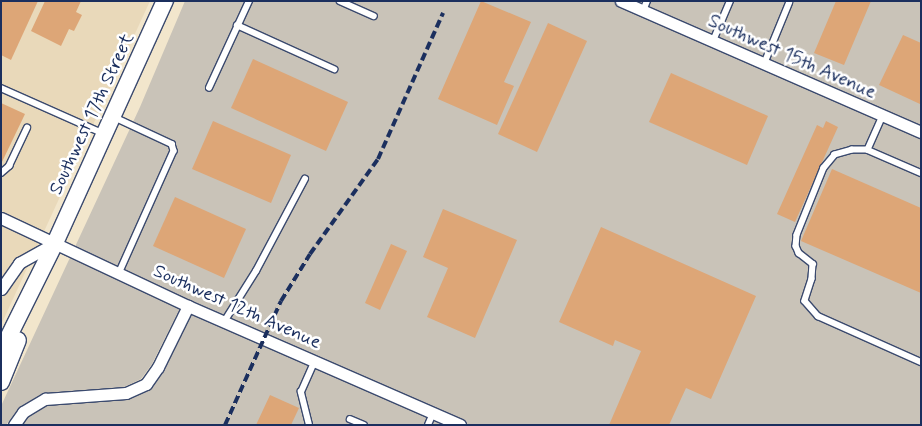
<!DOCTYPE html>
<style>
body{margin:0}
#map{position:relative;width:922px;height:426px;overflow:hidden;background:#f2e6cc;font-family:Mynerve,sans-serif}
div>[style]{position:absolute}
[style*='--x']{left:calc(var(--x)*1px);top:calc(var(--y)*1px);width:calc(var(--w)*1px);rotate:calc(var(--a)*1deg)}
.built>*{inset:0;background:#e9d9ba}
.industrial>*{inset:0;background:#c9c3b8}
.building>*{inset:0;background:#dda677}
.roads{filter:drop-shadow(1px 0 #3b4a6e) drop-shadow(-1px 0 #3b4a6e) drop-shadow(0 1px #3b4a6e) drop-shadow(0 -1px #3b4a6e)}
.service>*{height:5.5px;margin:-2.75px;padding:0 2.75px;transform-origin:2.75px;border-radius:2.75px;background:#fff}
.minor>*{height:11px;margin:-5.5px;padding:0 5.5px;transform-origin:5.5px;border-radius:5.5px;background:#fff}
.secondary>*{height:16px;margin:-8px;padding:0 8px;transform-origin:8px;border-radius:8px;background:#fff}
.rail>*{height:4px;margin-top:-2px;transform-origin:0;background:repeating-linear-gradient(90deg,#1b2f5e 0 8px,transparent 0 12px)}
span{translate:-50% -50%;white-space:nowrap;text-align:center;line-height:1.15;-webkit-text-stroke:5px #fff;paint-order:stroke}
.street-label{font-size:19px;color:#1b2f5e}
.frame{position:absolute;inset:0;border:2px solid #1b2f5e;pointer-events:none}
</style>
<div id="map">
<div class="built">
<div style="clip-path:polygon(1px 1px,150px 1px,1px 325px)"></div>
</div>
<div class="industrial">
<div style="clip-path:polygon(185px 1px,921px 1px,921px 425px,23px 425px,28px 417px,47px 405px,127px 399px,152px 388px,164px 370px,197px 304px,185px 298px,152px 364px,141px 379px,124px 387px,41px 394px,18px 409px,6px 425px,1px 425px,1px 406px,140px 107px)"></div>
</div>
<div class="building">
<div style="clip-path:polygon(1px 1px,38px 1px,11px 60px,1px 55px)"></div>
<div style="clip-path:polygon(45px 1px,81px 1px,76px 12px,82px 15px,74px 31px,69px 29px,61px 46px,31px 31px)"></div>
<div style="clip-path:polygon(481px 1px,531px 22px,504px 82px,514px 86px,497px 125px,438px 99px)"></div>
<div style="clip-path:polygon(836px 1px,871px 1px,844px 65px,814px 53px)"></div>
<div style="clip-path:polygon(548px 23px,587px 41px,537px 152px,498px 134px)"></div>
<div style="clip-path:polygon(903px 35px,921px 43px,920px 104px,879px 85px)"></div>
<div style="clip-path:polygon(253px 59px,348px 102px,326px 151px,231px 108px)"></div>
<div style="clip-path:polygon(671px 73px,768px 116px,747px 165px,649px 122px)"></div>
<div style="clip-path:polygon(1px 103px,25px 114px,1px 164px)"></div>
<div style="clip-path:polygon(213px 121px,291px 155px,271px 203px,192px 169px)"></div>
<div style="clip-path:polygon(826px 121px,838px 127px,795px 222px,777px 214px,817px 125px,823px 128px)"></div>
<div style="clip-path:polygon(832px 169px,921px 208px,921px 293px,801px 241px)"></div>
<div style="clip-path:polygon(175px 197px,246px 229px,224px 278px,153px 246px)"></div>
<div style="clip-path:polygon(443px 209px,517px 240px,475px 338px,427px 317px,448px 268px,423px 257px)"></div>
<div style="clip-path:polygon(601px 227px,756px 296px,711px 399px,686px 388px,669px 425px,609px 425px,641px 351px,615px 340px,613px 346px,559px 322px)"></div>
<div style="clip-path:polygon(391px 244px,407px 251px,380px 310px,365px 303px)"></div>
<div style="clip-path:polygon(270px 395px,299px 408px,291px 425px,256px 425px)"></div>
</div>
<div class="roads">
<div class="service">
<div style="--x:340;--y:1;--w:37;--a:24"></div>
<div style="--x:643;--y:11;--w:11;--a:-68"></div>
<div style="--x:237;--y:25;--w:107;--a:24.4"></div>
<div style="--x:713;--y:41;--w:43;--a:-67"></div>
<div style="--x:764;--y:64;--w:66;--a:-67.7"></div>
<div style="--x:1;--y:88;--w:111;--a:24"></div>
<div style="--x:209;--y:88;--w:96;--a:-65.3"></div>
<div style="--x:883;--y:116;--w:37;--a:114"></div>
<div style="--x:868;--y:150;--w:16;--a:180"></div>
<div style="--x:852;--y:150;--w:18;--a:164"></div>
<div style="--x:835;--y:155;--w:17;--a:130"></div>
<div style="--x:824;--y:168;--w:72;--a:111.9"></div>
<div style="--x:797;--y:235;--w:11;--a:95"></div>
<div style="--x:796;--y:246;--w:8;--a:67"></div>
<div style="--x:799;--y:253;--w:18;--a:38"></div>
<div style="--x:813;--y:264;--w:15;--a:94"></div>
<div style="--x:812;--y:279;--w:23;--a:108"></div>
<div style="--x:805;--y:301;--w:20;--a:49"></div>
<div style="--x:818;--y:316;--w:113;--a:24.1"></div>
<div style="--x:114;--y:117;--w:64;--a:25"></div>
<div style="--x:172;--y:144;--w:7;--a:74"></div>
<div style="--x:174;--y:151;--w:135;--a:114.1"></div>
<div style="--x:868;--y:150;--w:58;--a:23.5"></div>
<div style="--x:1;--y:173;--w:11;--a:-41"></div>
<div style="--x:9;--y:166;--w:42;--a:-64.7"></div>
<div style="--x:224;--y:322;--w:60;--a:-57.9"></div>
<div style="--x:256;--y:271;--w:104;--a:-62"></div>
<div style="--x:350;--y:419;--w:15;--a:23"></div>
<div style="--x:309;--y:425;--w:34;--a:-104"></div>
<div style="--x:301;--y:392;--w:34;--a:-66"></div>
<div style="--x:428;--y:425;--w:13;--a:-67"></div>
</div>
<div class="minor">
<div style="--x:621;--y:1;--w:327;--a:23.6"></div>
<div style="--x:1;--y:218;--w:207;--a:25.2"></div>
<div style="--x:188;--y:306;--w:297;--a:23.6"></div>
<div style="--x:1;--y:289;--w:32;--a:-55"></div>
<div style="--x:19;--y:263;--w:41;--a:-29.1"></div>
<div style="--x:14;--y:425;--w:16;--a:-55"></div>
<div style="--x:23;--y:412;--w:26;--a:-31"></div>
<div style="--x:45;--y:399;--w:81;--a:-4.2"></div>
<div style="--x:126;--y:393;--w:22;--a:-24"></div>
<div style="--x:146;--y:384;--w:21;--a:-55"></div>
<div style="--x:158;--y:367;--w:68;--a:-63.8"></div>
</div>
<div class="secondary">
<div style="--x:1;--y:352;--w:122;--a:-63.6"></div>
<div style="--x:55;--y:243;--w:266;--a:-65.6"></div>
<div style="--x:1;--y:382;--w:45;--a:-68"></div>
</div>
</div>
<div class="rail">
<div style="--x:225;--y:425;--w:136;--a:-65.7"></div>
<div style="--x:281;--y:301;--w:55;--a:-58.3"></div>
<div style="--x:310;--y:254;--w:117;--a:-54.4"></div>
<div style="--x:378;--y:159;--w:160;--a:-66"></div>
</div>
<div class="street-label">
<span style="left:792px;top:57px;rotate:24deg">Southwest 15th Avenue</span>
<span style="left:92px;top:114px;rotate:-65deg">Southwest 17th Street</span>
<span style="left:237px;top:307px;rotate:24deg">Southwest 12th Avenue</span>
</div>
<div class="frame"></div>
</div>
